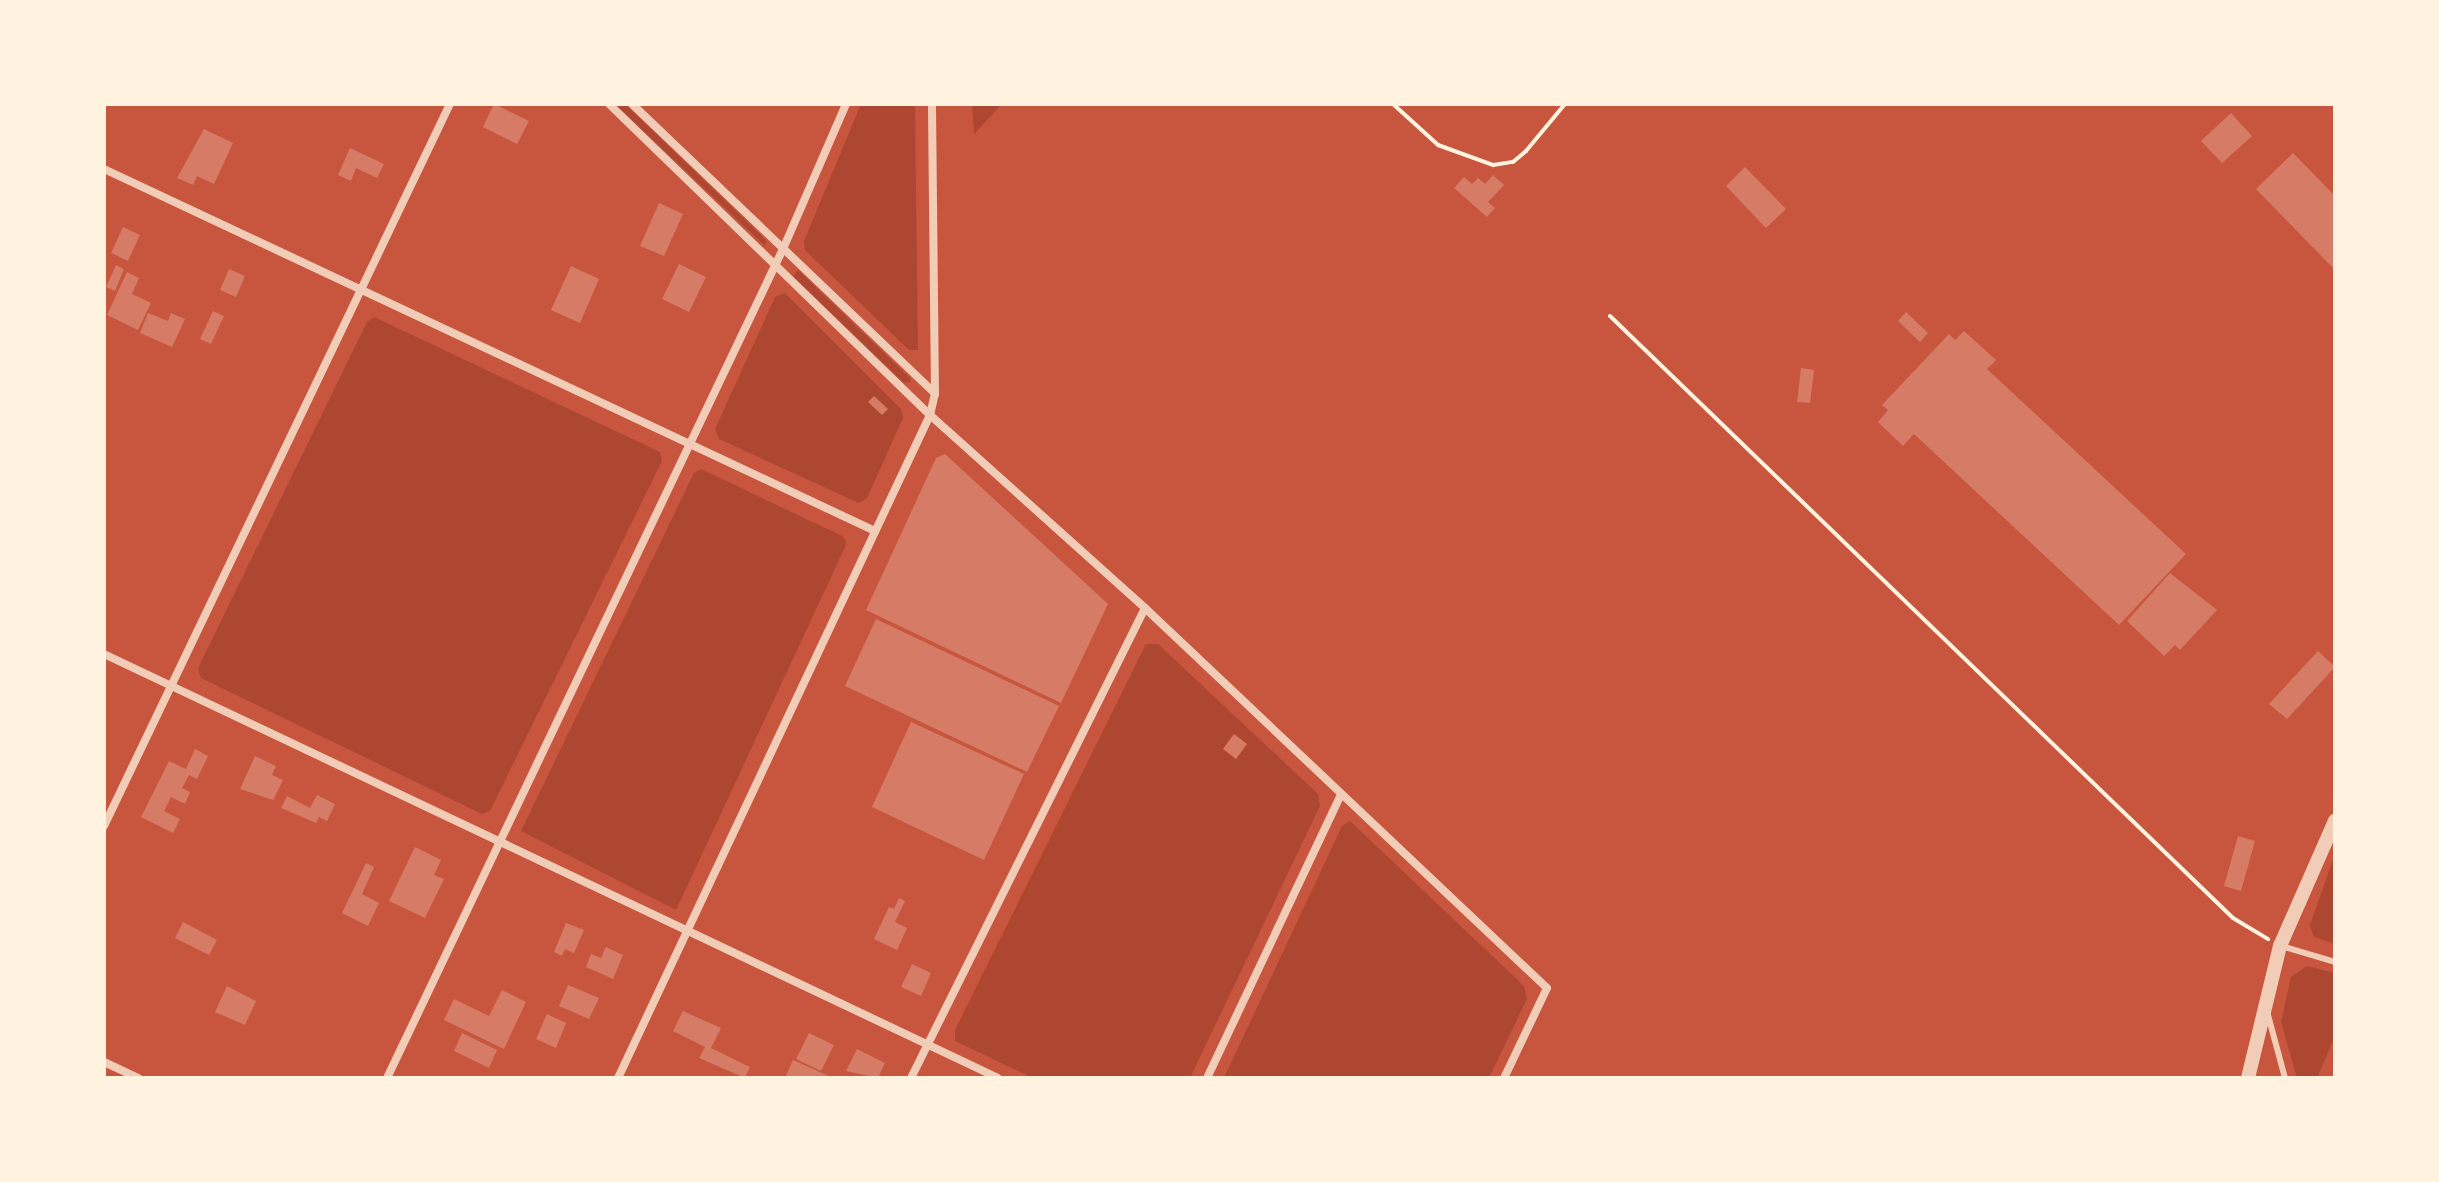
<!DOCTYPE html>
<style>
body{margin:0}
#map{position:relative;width:2439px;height:1182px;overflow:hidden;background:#c8553d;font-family:"Sofia Sans Condensed",sans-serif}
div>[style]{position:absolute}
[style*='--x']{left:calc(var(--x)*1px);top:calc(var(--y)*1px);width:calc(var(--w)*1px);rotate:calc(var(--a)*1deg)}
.green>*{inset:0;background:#ae4732}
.building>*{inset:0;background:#d67c66}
.path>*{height:4px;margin:-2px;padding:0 2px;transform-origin:2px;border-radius:2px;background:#fff3e0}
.service>*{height:6px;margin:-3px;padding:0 3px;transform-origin:3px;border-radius:3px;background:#f1ccb7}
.minor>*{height:8px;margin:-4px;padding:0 4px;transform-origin:4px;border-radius:4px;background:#f1ccb7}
.tertiary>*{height:14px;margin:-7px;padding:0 7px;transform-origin:7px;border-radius:7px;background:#f1ccb7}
span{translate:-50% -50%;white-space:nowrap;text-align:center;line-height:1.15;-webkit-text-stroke:8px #fff3e0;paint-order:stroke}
.frame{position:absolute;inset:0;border:106px solid #fff3e0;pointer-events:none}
</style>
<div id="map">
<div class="green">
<div style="clip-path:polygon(615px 104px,625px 104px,766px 240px,765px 246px)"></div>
<div style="clip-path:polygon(861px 104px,915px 106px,918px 350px,909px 350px,805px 250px,804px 241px)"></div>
<div style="clip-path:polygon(972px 104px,1002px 104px,974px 134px)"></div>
<div style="clip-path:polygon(798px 270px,910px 378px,911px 382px,904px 383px,793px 276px)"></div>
<div style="clip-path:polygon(785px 293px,901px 409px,903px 418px,867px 498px,859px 503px,719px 439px,715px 429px,775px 297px)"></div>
<div style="clip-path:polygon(374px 317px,660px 452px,662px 461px,490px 811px,482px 814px,201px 678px,198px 668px,367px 322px)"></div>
<div style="clip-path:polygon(701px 469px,844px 537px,846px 545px,676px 910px,521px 831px,694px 473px)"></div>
<div style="clip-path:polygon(1146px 644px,1158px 644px,1318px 794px,1320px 806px,1190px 1078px,1033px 1078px,955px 1041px,955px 1030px)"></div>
<div style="clip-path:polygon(1350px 821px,1524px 986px,1527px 999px,1489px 1078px,1224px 1078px,1342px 826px)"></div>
<div style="clip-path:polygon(2335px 854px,2335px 944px,2314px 937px,2310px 925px)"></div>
<div style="clip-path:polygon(2307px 966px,2335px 973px,2335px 1036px,2317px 1078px,2297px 1078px,2281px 1022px,2291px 977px)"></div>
</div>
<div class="building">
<div style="clip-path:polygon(494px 104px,529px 121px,517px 144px,483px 127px)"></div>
<div style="clip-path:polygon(2231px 113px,2252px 136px,2222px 163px,2201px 141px)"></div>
<div style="clip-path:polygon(204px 129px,233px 143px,214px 184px,197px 176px,193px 185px,177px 178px)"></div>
<div style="clip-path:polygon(350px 148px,384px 164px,377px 178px,356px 168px,351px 181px,338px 175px)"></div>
<div style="clip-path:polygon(2293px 153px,2335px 196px,2335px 270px,2256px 189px)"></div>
<div style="clip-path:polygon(1745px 167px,1786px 209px,1766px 228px,1726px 186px)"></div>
<div style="clip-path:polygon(1493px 175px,1504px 185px,1488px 202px,1495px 208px,1487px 217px,1454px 188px,1464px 177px,1472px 184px,1478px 178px,1485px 184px)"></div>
<div style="clip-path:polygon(659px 203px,683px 214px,664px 256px,640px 246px)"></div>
<div style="clip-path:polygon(123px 227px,140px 235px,128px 261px,111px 253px)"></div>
<div style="clip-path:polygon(679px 264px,706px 277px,689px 312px,662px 299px)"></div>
<div style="clip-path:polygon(116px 265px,124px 269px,115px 291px,106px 287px)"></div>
<div style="clip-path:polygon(571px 266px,599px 279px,580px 323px,551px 310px)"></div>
<div style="clip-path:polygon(229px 269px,245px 276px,236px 297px,220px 290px)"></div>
<div style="clip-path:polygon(127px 272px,139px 278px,132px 294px,151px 303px,138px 330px,107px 315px)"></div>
<div style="clip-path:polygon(213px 311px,224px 316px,211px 344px,200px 339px)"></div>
<div style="clip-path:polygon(1906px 312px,1928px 333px,1920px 342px,1898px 321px)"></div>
<div style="clip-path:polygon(148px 313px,168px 321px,171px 313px,185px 319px,172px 347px,140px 333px)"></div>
<div style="clip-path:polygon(1964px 331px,1996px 360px,1987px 369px,2186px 554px,2119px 625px,1914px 434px,1903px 446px,1878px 422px,1888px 410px,1882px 405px,1949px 334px,1955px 340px)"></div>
<div style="clip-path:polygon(1801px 368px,1814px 370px,1810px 403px,1797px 402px)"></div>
<div style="clip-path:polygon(874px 396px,888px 409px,882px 415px,868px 402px)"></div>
<div style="clip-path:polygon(945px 454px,1108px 604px,1061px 703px,866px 610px,936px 458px)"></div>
<div style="clip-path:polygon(2170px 573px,2217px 610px,2180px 650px,2175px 645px,2164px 656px,2127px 621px)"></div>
<div style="clip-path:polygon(876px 619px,1059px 706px,1027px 772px,845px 686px)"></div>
<div style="clip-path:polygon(2318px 651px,2335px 667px,2287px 719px,2269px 704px)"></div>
<div style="clip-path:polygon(911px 722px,1024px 774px,984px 860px,872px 807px)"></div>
<div style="clip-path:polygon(1234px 734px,1247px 744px,1236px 759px,1223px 749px)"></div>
<div style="clip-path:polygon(195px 749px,208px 756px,197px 779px,189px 775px,182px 788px,190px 792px,185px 804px,171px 797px,164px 811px,180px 819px,173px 833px,141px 817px,169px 761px,186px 769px)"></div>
<div style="clip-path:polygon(255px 756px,276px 766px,272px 775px,283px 780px,273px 800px,240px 789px)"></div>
<div style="clip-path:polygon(317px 795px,335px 804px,327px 821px,319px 817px,316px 823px,281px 808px,287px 796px,310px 808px)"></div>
<div style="clip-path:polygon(2238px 836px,2255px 841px,2241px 891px,2224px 886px)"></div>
<div style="clip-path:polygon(415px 847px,441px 860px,434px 875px,444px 879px,425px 918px,389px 901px)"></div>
<div style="clip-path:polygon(366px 863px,374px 867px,362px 894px,379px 903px,368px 926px,342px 913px)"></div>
<div style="clip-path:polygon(899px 898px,905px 901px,895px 922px,907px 928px,897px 950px,874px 939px,889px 907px,894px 909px)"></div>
<div style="clip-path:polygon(183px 922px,217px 940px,209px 955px,175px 938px)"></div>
<div style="clip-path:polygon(566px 923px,584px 930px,574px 953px,565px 949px,562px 956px,554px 952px)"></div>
<div style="clip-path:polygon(606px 947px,623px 955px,613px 979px,586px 967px,591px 954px,601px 958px)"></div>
<div style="clip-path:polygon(912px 964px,931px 973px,921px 996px,901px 987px)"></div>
<div style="clip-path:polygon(568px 985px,599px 998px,589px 1019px,559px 1006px)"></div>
<div style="clip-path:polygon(227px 986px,256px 1001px,245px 1025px,215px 1012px)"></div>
<div style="clip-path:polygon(502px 990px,526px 1002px,504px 1049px,444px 1020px,454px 999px,489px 1016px)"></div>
<div style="clip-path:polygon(683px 1011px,721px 1028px,711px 1048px,750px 1067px,745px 1078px,699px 1058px,705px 1047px,673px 1031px)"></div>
<div style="clip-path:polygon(547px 1014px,566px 1023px,556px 1048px,536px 1039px)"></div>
<div style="clip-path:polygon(462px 1033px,497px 1050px,489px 1068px,454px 1051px)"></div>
<div style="clip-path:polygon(809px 1033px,834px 1045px,821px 1071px,796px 1059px)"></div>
<div style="clip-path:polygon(857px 1049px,885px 1063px,878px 1078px,846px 1071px)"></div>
<div style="clip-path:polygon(793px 1060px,833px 1078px,785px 1078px)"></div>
</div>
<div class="path">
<div style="--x:1393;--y:104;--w:61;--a:42.3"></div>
<div style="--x:1438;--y:145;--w:59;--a:20"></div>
<div style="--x:1493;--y:165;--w:20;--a:-9"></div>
<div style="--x:1513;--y:162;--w:17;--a:-40"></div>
<div style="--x:1526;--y:151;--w:61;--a:-50.3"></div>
<div style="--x:1610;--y:316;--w:866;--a:44.02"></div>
<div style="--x:2233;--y:918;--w:41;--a:31"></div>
</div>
<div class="service">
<div style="--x:2281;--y:946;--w:56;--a:16.5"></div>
<div style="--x:2268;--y:1015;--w:65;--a:74.9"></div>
</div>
<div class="minor">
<div style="--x:609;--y:104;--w:447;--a:44.1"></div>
<div style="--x:930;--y:415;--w:289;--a:41.9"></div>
<div style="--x:1145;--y:608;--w:553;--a:43.39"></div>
<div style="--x:1547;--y:988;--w:100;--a:115.5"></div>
<div style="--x:632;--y:104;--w:419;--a:43.7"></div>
<div style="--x:104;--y:169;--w:852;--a:25.15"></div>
<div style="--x:104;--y:654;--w:989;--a:25.37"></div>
<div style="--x:104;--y:826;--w:801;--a:-64.4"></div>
<div style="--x:104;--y:1062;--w:38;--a:25"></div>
<div style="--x:387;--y:1078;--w:919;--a:-64.47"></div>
<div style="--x:783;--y:249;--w:158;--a:-66.5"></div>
<div style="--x:618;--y:1078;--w:733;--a:-64.8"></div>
<div style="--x:930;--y:415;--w:22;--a:-77"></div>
<div style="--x:935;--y:394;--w:290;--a:-90.6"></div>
<div style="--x:911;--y:1078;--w:525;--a:-63.53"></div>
<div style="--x:1207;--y:1078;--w:313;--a:-64.7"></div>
</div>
<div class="tertiary">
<div style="--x:2248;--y:1078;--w:136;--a:-76.4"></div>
<div style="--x:2280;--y:946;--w:137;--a:-66.3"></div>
</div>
<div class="frame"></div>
</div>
